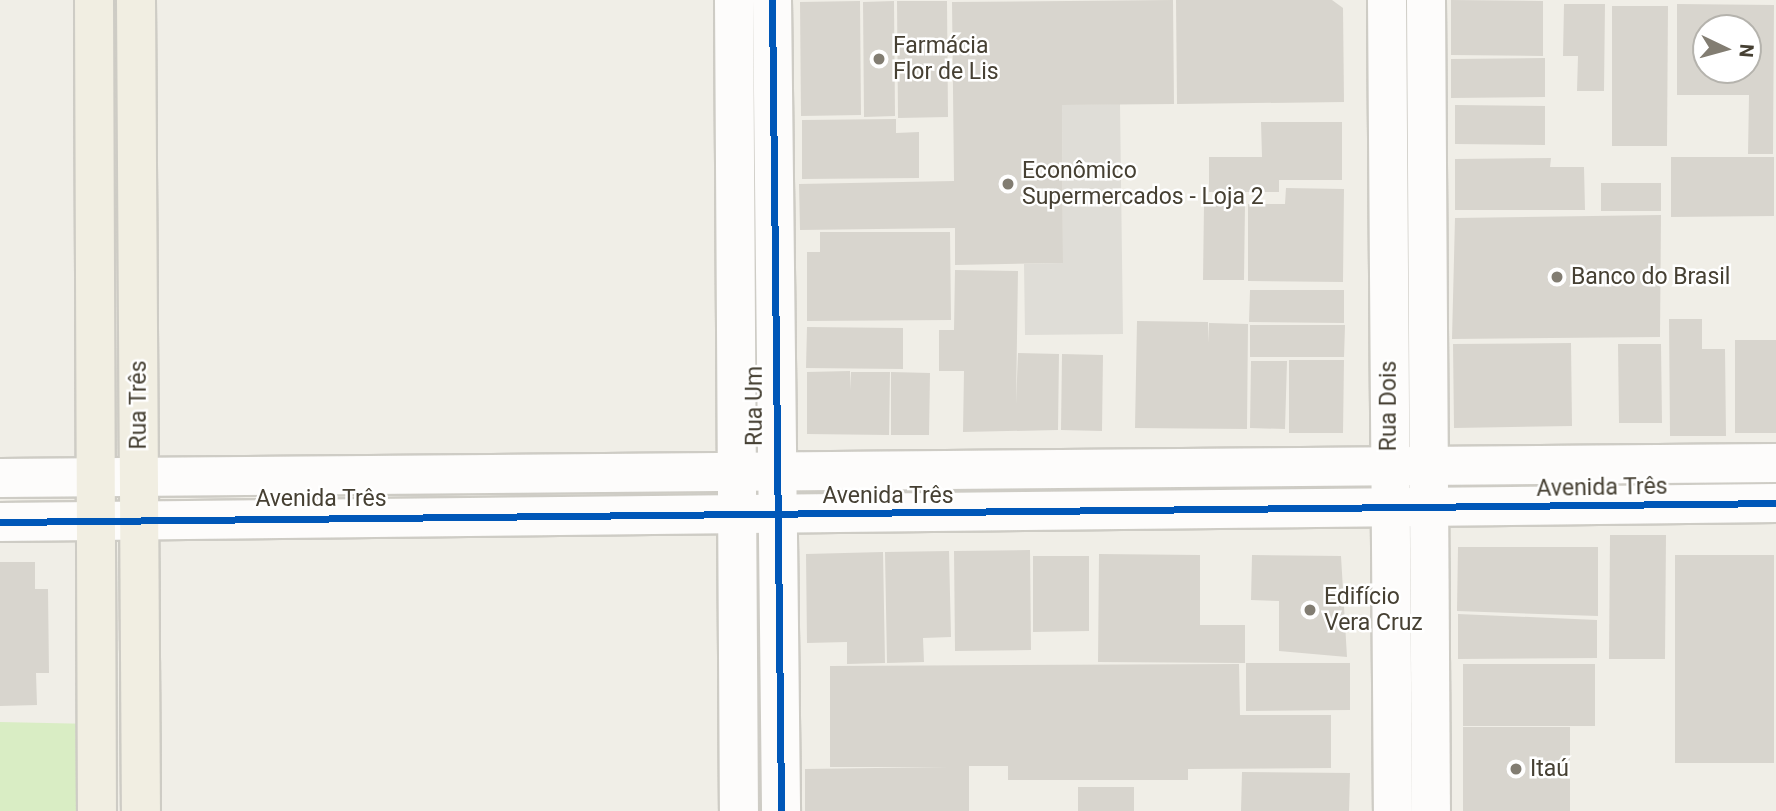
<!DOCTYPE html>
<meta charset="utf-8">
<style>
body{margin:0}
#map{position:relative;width:1776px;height:811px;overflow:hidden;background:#f0eee7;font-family:Roboto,sans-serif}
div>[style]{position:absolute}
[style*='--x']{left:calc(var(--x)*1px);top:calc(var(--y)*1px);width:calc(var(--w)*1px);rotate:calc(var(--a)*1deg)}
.green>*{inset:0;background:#d9edc4}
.parking>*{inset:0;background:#dfddd7}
.building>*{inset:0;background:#d8d5ce}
.roads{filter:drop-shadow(2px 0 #ceccc5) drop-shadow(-2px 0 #ceccc5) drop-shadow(0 2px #ceccc5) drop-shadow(0 -2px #ceccc5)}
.minor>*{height:38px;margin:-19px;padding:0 19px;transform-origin:19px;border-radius:19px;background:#fdfcfb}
.major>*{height:38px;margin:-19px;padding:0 19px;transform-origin:19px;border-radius:19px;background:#f1eee2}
.cycleway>*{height:7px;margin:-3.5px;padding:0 3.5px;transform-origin:3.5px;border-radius:3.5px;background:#0057b8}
.dots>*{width:19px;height:19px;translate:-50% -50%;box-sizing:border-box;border:4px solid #fff;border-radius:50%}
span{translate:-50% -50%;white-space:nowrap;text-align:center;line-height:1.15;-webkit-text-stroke:5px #fff;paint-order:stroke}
.poi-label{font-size:23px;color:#464033}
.left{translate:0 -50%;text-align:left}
.street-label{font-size:23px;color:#464033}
.north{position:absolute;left:1692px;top:14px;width:70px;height:70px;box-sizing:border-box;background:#fff;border:2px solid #b5b3ad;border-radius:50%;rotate:95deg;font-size:19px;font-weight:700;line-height:28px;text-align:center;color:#464033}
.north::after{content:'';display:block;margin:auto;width:24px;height:32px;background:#827d72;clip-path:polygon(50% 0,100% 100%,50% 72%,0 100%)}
</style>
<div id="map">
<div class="green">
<div style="clip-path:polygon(0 722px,94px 724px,95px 811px,0 811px)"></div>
</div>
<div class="parking">
<div style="clip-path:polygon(1120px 104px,1123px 334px,1025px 335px,1024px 264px,1063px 263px,1062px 105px)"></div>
</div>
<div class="building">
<div style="clip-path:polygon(1173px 0,1174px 104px,1062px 105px,1063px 263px,955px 265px,955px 228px,800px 230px,799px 184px,954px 181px,952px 2px)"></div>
<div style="clip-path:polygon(1176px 0,1332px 0,1343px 8px,1344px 102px,1177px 104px)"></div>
<div style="clip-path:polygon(1451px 0,1543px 1px,1543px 56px,1451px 55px)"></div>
<div style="clip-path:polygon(860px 1px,861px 115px,801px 116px,800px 2px)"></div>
<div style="clip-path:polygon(894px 1px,895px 116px,864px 117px,863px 2px)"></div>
<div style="clip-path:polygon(897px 1px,947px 1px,948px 117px,898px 118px)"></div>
<div style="clip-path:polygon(1564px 4px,1605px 4px,1604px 91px,1577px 91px,1578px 56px,1563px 56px)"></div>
<div style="clip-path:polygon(evenodd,1677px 4px,1774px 5px,1773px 154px,1748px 154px,1749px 95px,1677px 95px,1677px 4px,1706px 28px,1748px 28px,1748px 70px,1706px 70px,1706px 28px)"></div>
<div style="clip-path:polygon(1612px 6px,1668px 6px,1667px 146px,1612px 146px)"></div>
<div style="clip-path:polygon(1545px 58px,1545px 97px,1451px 98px,1451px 59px)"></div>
<div style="clip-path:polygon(1455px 105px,1545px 106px,1545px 145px,1455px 144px)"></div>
<div style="clip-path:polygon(896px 119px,896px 133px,919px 132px,919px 178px,802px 179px,802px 120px)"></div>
<div style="clip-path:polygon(1261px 122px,1342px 122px,1342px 180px,1279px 180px,1279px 192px,1209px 192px,1209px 157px,1262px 157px)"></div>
<div style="clip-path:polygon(1671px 157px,1774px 157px,1774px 216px,1671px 217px)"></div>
<div style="clip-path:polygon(1551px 158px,1550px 167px,1584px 167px,1585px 210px,1455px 210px,1455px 159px)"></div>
<div style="clip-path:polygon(1601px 183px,1661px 183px,1661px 211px,1601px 211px)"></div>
<div style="clip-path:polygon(1286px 188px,1344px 189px,1343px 282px,1248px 281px,1248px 204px,1285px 204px)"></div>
<div style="clip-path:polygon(1204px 205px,1245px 205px,1244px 280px,1203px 280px)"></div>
<div style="clip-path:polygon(1661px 215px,1660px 337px,1452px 339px,1455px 218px)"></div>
<div style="clip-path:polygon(820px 232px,950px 232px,951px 320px,807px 321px,807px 252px,820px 252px)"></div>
<div style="clip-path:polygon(955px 270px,1018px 271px,1016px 404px,1018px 353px,1059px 354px,1058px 430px,963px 432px,964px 371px,939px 371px,939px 330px,954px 330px)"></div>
<div style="clip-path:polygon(1250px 290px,1344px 290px,1344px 323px,1249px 322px)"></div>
<div style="clip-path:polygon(1669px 319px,1702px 319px,1702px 349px,1725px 349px,1726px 436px,1670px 436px)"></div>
<div style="clip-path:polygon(1137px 321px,1208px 322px,1208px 343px,1209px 323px,1248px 324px,1247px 429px,1135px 428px)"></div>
<div style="clip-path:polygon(1250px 325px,1345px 325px,1344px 357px,1250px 357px)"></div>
<div style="clip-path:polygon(807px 327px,903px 328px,903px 369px,806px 368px)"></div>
<div style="clip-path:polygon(1735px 340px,1776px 340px,1776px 433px,1735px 433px)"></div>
<div style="clip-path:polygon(1571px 343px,1572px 426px,1454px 428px,1453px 344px)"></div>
<div style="clip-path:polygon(1618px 344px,1661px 344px,1662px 423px,1619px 423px)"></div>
<div style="clip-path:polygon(1062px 354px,1103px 355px,1102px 431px,1061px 430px)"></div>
<div style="clip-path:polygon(1289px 360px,1344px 360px,1343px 433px,1289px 433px)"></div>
<div style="clip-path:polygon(1251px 361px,1287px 361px,1285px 429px,1250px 428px)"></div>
<div style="clip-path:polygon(850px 371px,850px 390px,851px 372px,890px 372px,889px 435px,807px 434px,807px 372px)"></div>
<div style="clip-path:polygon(891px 372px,930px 373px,929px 435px,891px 435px)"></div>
<div style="clip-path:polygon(1610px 535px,1666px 535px,1665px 659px,1609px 659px)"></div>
<div style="clip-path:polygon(1458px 547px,1598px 547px,1598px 616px,1457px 611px)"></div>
<div style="clip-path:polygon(1030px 550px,1031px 650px,955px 651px,954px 551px)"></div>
<div style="clip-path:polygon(949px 551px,951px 637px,923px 638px,924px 662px,887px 663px,885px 552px)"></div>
<div style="clip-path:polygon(883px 552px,885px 663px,847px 664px,847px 642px,807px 643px,806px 554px)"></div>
<div style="clip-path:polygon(1099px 554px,1200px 555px,1200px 625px,1245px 625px,1245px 663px,1098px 662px)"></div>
<div style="clip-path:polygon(1252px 555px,1341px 556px,1347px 657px,1279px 651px,1279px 601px,1251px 600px)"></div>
<div style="clip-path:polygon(1675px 555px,1774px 555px,1774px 763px,1675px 763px)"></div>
<div style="clip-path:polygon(1033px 556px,1089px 556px,1089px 631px,1033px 632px)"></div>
<div style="clip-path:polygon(0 562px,35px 562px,35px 589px,48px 589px,49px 673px,36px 673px,37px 705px,0 706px)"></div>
<div style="clip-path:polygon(1458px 614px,1597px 620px,1597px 658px,1458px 659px)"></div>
<div style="clip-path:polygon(1246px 663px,1350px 663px,1350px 710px,1246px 711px)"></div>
<div style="clip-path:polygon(1239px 664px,1240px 715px,1331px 715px,1331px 768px,1188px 769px,1188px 780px,1008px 780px,1008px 766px,969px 766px,969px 811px,805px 811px,805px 769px,948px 767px,830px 767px,830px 666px)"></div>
<div style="clip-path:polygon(1463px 664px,1595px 664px,1595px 726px,1463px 726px)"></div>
<div style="clip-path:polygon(1463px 727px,1570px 727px,1570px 811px,1463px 811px)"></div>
<div style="clip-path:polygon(1242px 772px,1350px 773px,1349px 811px,1241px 811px)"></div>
<div style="clip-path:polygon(1078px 787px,1134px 787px,1134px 811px,1078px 811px)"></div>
</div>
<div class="roads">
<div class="minor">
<div style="--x:734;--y:0;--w:811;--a:89.65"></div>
<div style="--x:772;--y:0;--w:811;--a:89.36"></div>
<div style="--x:1387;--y:0;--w:811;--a:89.58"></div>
<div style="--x:1426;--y:0;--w:811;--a:89.65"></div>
<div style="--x:0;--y:478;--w:1776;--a:-0.48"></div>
<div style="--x:0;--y:522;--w:1776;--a:-0.61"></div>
</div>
<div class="major">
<div style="--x:94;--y:0;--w:811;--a:89.79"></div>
<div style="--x:136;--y:0;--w:811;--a:89.65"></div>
</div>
</div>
<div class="cycleway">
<div style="--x:772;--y:0;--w:811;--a:89.36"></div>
<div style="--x:0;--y:522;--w:1776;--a:-0.61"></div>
</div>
<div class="dots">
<div style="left:879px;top:59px;background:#827d72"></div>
<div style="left:1008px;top:184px;background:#827d72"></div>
<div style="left:1557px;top:277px;background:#827d72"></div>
<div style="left:1310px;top:610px;background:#827d72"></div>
<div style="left:1516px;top:769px;background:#827d72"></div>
</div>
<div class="poi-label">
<span class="left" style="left:893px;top:59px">Farmácia<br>Flor de Lis</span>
<span class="left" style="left:1022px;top:184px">Econômico<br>Supermercados - Loja 2</span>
<span class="left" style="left:1571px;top:277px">Banco do Brasil</span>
<span class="left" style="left:1324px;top:610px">Edifício<br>Vera Cruz</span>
<span class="left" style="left:1530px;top:769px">Itaú</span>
</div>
<div class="street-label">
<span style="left:139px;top:405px;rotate:-90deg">Rua Três</span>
<span style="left:755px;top:406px;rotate:-90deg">Rua Um</span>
<span style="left:1389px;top:406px;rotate:-90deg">Rua Dois</span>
<span style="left:1602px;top:488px;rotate:-1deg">Avenida Três</span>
<span style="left:888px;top:496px">Avenida Três</span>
<span style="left:321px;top:499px">Avenida Três</span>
</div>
<div class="north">N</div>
</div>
